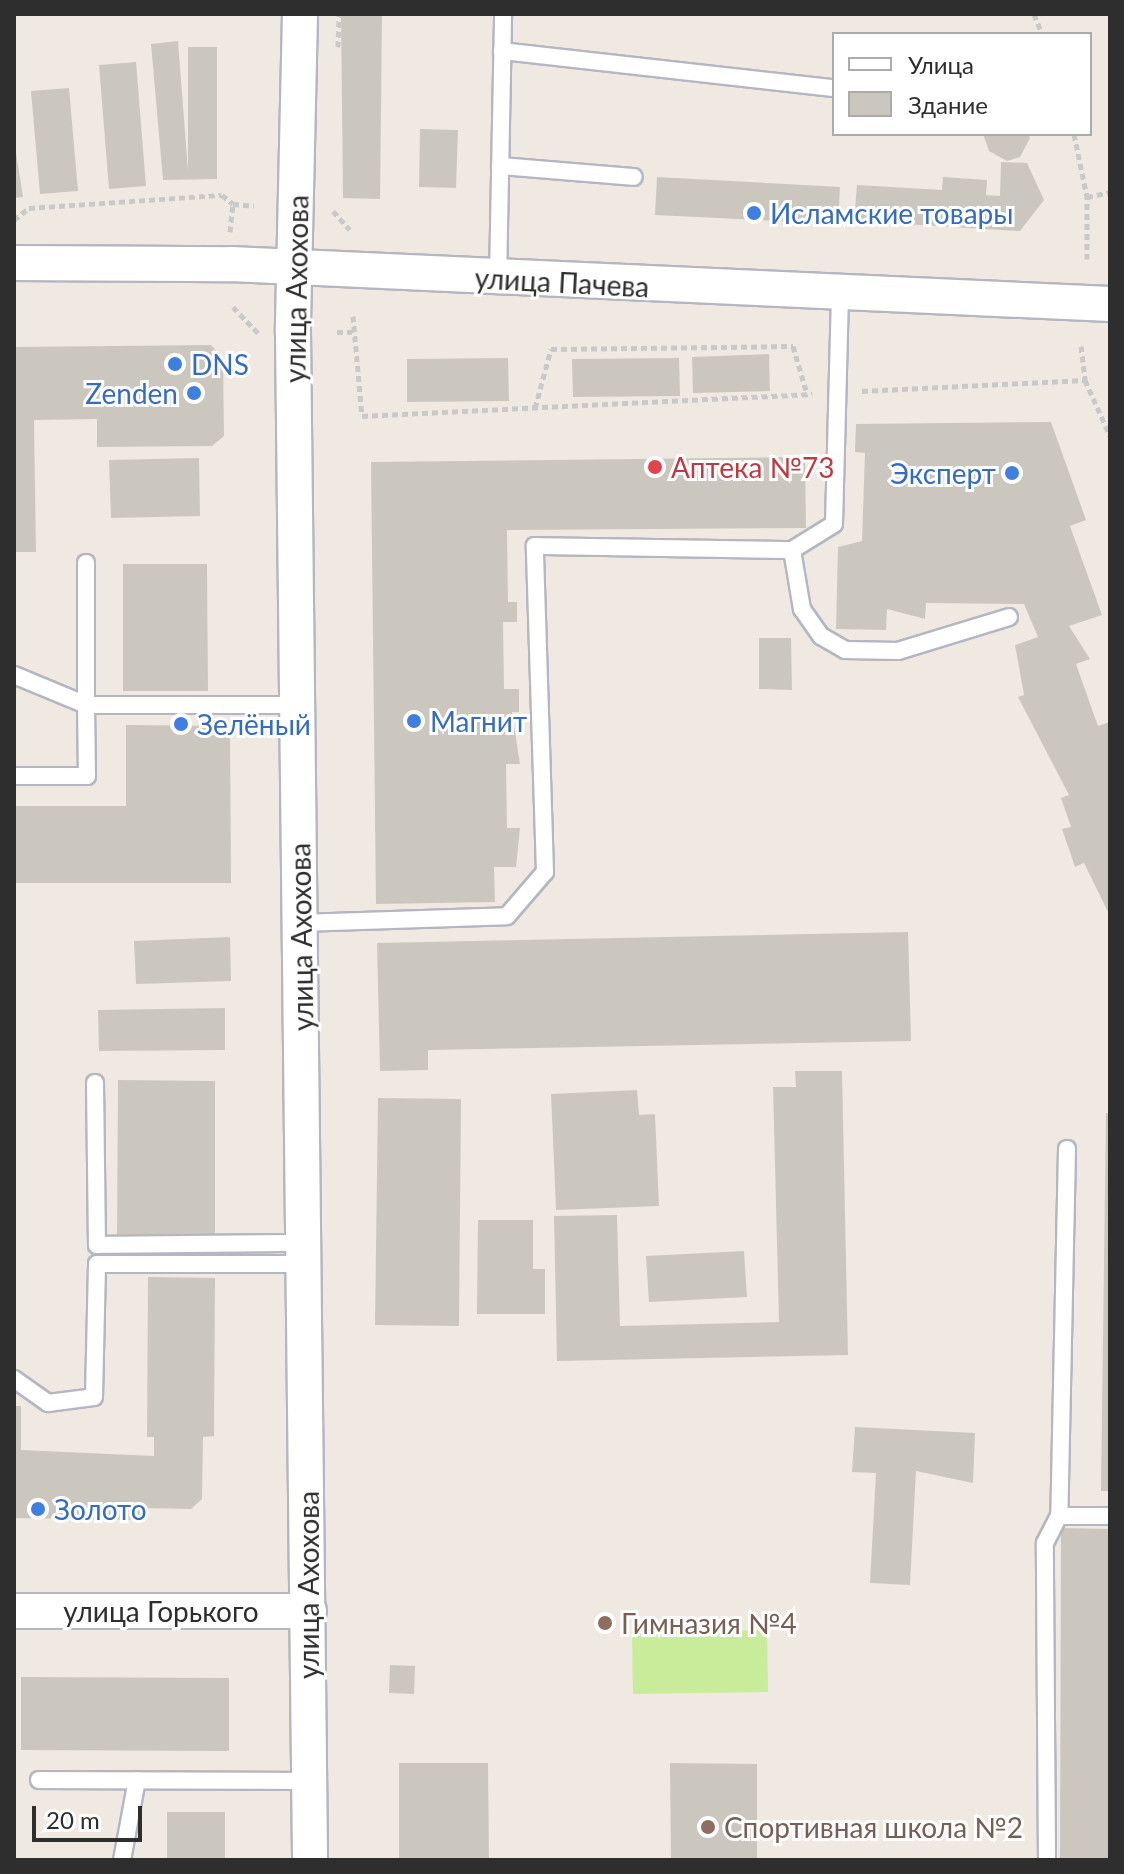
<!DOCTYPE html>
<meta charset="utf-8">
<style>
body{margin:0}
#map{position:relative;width:1124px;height:1874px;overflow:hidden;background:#efe9e1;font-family:Lato,sans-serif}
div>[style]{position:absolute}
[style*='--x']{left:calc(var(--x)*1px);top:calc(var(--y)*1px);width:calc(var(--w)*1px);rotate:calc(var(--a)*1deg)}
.pitch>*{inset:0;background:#c9ec9a}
.building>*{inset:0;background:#cbc7bf}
.path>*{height:5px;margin-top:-2.5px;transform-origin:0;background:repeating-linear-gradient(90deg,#c9c9c9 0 6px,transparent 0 10px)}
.roads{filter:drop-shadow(2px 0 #b4b7c1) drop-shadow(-2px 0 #b4b7c1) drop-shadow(0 2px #b4b7c1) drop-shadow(0 -2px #b4b7c1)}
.service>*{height:16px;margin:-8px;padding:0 8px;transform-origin:8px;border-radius:8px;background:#fff}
.minor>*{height:34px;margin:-17px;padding:0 17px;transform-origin:17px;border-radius:17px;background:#fff}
.dots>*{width:22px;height:22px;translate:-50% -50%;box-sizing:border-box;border:4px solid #fff;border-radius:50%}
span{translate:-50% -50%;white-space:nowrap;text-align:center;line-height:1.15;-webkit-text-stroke:6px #fff;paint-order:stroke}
.shop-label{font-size:28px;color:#366cbe}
.left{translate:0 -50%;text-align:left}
.right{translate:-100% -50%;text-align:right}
.street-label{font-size:28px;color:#2e2e2e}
.health-label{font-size:28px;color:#be3a42}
.education-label{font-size:28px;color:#785e54}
.frame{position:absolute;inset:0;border:16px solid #2e2e2e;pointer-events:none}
.legend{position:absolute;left:832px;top:32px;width:260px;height:104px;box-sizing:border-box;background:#fff;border:2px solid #ababab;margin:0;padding:10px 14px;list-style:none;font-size:24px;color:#2e2e2e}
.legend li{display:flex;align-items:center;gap:16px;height:40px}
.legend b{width:40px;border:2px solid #ababab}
.scale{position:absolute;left:32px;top:1806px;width:110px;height:36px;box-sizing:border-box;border:4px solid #2e2e2e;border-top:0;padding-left:10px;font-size:24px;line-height:28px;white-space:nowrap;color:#2e2e2e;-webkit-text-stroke:6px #fff;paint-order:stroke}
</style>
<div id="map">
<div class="pitch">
<div style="clip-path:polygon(767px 1630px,768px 1692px,633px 1694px,632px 1632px)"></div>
</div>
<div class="building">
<div style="clip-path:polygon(341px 14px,382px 14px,380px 199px,343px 198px)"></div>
<div style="clip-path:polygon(178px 41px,188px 171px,188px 47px,217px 47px,217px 179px,163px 180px,151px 44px)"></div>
<div style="clip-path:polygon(136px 62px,146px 186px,109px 189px,99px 65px)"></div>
<div style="clip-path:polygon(69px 88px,78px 191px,40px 194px,31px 91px)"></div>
<div style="clip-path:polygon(420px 129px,458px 130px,456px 188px,419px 187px)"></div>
<div style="clip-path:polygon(983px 134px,1028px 134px,1030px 138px,1020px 157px,1007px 161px,989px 151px)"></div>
<div style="clip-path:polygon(14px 140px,23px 197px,14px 198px)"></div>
<div style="clip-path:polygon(1001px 162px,1027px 163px,1044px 200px,1020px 231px,854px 221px,857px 185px,942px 190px,943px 177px,987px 180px,986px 195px,1000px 196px)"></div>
<div style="clip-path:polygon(657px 177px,840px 187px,838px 224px,655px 215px)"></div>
<div style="clip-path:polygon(211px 345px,223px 358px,224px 436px,212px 446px,97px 447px,97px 419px,34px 420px,36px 552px,14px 552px,14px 347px)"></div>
<div style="clip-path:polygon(769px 354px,770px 391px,693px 393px,692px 357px)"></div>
<div style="clip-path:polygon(508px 358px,509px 401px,407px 402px,407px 359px)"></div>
<div style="clip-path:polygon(679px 358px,680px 396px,573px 397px,572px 359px)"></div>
<div style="clip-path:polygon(1051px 422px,1086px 520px,1070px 526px,1102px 615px,1069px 626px,1090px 659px,1076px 664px,1098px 726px,1110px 722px,1110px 916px,1084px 863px,1075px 867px,1062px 829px,1071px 827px,1061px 798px,1069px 795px,1018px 697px,1024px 695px,1015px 645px,1038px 637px,1024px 604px,926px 603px,925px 619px,887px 609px,886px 630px,836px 629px,838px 547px,862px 541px,865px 453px,855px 452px,856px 424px)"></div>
<div style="clip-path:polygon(805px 457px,806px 528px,507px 530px,508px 602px,517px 602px,517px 622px,503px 622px,504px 689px,519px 689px,519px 712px,512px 712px,520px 764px,506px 764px,507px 828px,520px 828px,516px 867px,494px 867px,495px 902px,376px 904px,371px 462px)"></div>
<div style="clip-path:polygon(199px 458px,200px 516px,111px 518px,109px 460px)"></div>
<div style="clip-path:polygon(123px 564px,207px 564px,208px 691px,123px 691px)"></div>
<div style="clip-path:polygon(759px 638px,791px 638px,792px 690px,759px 689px)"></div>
<div style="clip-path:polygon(126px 725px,230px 726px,231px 883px,14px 883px,14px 806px,126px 806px)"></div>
<div style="clip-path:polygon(908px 932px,911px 1041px,428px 1050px,428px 1070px,380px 1071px,377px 943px)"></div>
<div style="clip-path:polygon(230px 937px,231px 981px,136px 984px,134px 941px)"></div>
<div style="clip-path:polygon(225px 1008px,225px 1050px,99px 1051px,98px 1010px)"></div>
<div style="clip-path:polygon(795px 1071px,842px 1071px,848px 1355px,557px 1361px,554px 1216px,617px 1215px,620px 1326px,779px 1322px,773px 1087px,796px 1087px)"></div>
<div style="clip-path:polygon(118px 1080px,215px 1081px,215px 1235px,117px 1234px)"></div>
<div style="clip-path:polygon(637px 1090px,639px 1115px,655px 1114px,659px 1206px,556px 1210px,551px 1094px)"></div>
<div style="clip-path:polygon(378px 1098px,461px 1099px,459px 1326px,375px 1325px)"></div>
<div style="clip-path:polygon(1106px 1113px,1110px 1113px,1110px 1491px,1101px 1491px)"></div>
<div style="clip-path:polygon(478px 1220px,533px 1220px,533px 1269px,545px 1269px,545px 1314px,477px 1314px)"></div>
<div style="clip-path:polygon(744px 1251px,747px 1297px,649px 1302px,646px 1256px)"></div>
<div style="clip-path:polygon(148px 1277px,215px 1278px,214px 1436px,203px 1437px,202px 1499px,191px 1509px,141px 1508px,141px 1520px,14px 1518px,14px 1406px,21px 1406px,21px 1450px,154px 1456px,154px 1437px,147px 1437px)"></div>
<div style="clip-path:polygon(855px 1427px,975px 1433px,973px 1483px,916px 1471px,910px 1585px,870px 1583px,876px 1473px,852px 1472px)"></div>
<div style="clip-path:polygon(1061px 1528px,1110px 1529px,1110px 1860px,1060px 1860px)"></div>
<div style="clip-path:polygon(390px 1665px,415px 1666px,414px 1694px,389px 1693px)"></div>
<div style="clip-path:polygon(21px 1677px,229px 1678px,229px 1751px,21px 1750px)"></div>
<div style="clip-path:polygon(399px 1763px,488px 1763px,489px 1860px,399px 1860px)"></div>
<div style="clip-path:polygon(670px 1763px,757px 1764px,757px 1860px,671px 1860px)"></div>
<div style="clip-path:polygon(167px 1812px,225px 1812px,225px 1860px,167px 1860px)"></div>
</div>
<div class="path">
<div style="--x:1034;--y:14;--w:22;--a:68"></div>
<div style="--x:338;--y:47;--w:33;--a:-88"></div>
<div style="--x:1074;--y:134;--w:64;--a:78.3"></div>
<div style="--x:333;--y:211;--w:25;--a:48"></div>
<div style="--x:14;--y:220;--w:19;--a:-39"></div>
<div style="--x:29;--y:208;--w:193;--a:-3.9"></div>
<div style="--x:222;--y:195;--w:14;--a:39"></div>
<div style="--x:230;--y:232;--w:28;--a:-84"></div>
<div style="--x:233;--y:204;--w:21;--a:5"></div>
<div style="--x:1087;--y:259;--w:62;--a:-90"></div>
<div style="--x:1087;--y:197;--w:24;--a:-12"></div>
<div style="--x:233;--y:307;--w:37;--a:46"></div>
<div style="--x:353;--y:316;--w:100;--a:84.9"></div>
<div style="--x:362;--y:416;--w:451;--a:-2.8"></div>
<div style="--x:337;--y:332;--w:15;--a:0"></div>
<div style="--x:1081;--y:346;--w:34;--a:83"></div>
<div style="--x:1085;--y:380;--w:61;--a:65.9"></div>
<div style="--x:862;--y:391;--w:223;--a:-2.8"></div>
<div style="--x:535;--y:408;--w:61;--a:-74.8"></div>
<div style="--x:551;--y:349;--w:242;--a:-0.7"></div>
<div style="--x:793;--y:346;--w:50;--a:73.7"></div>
</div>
<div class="roads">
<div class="service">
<div style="--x:502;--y:51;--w:334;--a:6.4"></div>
<div style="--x:500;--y:166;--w:134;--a:4.7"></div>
<div style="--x:498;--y:280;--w:266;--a:-88.9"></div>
<div style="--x:792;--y:550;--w:49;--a:-31.8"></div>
<div style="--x:834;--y:524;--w:230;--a:-88.5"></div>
<div style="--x:86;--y:563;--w:142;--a:90"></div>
<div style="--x:86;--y:705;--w:212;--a:0"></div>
<div style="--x:14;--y:675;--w:78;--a:22.6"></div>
<div style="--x:86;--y:705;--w:71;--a:89.2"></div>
<div style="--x:87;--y:776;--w:73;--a:180"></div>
<div style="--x:300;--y:923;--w:207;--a:-1.9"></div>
<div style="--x:507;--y:916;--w:58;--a:-49.2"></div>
<div style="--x:545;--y:872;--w:326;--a:-91.8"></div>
<div style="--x:535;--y:546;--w:257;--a:0.9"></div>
<div style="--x:792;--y:550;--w:60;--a:80.4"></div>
<div style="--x:802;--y:609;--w:33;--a:55"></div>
<div style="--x:821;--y:636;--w:28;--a:30"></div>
<div style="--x:845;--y:650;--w:53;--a:1.1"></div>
<div style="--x:898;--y:651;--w:116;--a:-17"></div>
<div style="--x:95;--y:1083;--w:162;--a:89.3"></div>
<div style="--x:97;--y:1245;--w:208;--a:-0.6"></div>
<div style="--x:1067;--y:1149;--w:367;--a:91.2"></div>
<div style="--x:1059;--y:1516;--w:51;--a:0"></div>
<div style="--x:14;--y:1379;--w:42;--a:35.2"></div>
<div style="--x:48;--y:1403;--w:46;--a:-7.4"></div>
<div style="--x:94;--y:1397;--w:133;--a:-88.7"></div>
<div style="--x:97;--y:1264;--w:208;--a:0"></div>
<div style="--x:39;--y:1780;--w:271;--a:0.2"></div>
<div style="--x:122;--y:1860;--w:81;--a:-79.4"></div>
<div style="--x:1047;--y:1860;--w:317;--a:-90.4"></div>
<div style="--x:1045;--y:1543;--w:30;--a:-63"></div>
</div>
<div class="minor">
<div style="--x:300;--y:14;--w:319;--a:91.3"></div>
<div style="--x:293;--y:333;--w:1527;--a:89.36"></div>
<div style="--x:14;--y:263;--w:217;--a:0.3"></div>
<div style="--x:231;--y:264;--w:880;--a:2.61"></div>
<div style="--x:14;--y:1611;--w:295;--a:0"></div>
</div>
</div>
<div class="dots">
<div style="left:754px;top:213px;background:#3f7fe0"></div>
<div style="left:175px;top:364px;background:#3f7fe0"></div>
<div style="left:194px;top:393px;background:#3f7fe0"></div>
<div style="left:655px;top:467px;background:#e0444e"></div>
<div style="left:1012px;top:473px;background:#3f7fe0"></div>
<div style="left:414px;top:721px;background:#3f7fe0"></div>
<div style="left:181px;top:724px;background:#3f7fe0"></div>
<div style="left:38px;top:1509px;background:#3f7fe0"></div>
<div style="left:605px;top:1623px;background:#8d6e63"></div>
<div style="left:708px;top:1827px;background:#8d6e63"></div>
</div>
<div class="shop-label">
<span class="left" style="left:770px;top:213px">Исламские товары</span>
<span class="left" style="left:191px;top:364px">DNS</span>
<span class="right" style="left:178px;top:393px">Zenden</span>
<span class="right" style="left:996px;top:473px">Эксперт</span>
<span class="left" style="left:430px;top:721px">Магнит</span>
<span class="left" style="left:197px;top:724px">Зелёный</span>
<span class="left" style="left:54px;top:1509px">Золото</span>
</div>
<div class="street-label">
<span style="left:562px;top:282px;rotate:3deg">улица Пачева</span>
<span style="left:296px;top:289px;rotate:-89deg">улица Ахохова</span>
<span style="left:301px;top:937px;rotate:-91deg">улица Ахохова</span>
<span style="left:308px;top:1585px;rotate:-90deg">улица Ахохова</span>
<span style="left:161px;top:1611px">улица Горького</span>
</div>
<div class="health-label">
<span class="left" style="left:671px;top:467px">Аптека №73</span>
</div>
<div class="education-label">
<span class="left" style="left:621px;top:1623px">Гимназия №4</span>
<span class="left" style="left:724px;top:1827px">Спортивная школа №2</span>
</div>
<div class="frame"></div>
<ul class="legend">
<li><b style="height:10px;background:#fff"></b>Улица</li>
<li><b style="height:22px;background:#cbc7bf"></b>Здание</li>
</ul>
<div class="scale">20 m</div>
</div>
